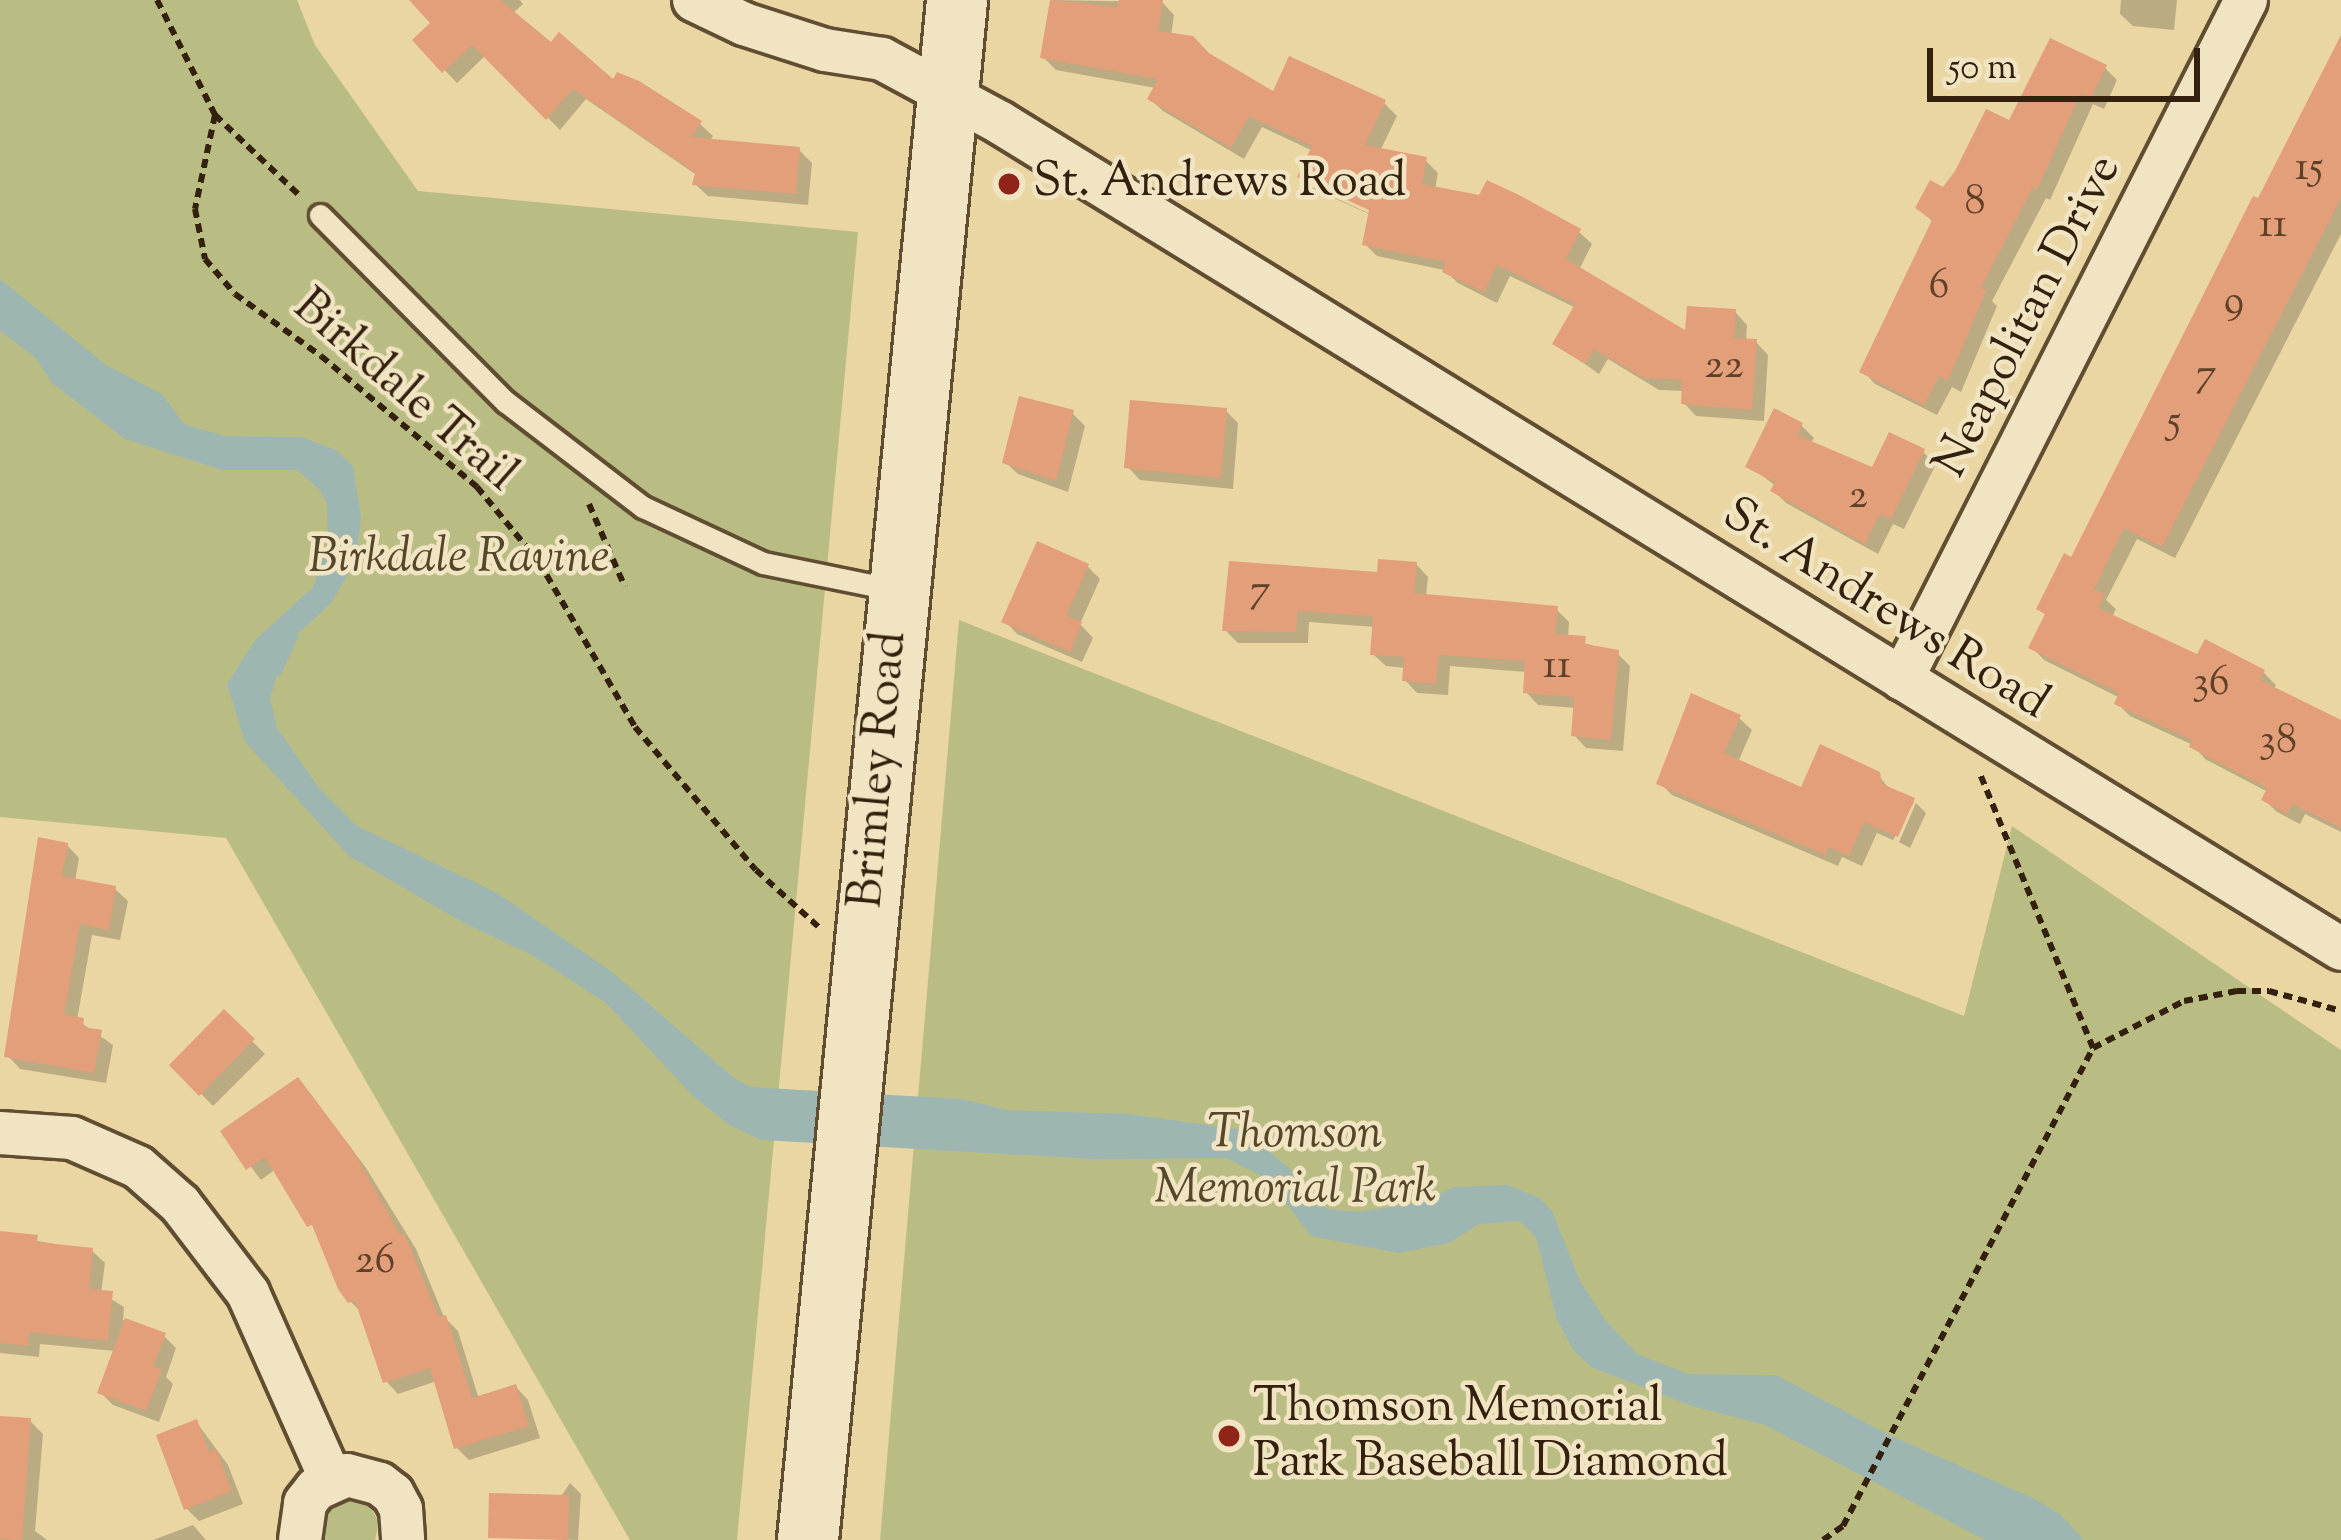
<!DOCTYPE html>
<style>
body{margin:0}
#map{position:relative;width:2341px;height:1540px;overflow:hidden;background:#ead6a3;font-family:"Sorts Mill Goudy",serif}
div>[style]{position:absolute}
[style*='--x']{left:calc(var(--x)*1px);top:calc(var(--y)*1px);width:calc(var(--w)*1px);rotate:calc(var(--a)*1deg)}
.green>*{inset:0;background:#babd83}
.water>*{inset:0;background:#9db6b1}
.shadow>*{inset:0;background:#0003}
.stream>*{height:10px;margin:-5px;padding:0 5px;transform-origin:5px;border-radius:5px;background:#9db6b1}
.building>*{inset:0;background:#e39e7a}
.path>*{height:6px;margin-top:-3px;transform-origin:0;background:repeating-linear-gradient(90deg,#33210d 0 9px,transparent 0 15px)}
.roads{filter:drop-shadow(3px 0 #614e32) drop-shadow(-3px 0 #614e32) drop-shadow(0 3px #614e32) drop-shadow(0 -3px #614e32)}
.service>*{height:21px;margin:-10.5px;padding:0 10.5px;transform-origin:10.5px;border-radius:10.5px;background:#f1e4c3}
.minor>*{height:42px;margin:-21px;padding:0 21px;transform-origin:21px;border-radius:21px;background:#f1e4c3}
.secondary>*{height:60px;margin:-30px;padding:0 30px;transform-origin:30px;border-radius:30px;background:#f1e4c3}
.dots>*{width:33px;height:33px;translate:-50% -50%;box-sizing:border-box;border:6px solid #f1e4c3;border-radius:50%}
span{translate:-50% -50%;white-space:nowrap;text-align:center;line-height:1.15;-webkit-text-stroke:9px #f1e4c3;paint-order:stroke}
.number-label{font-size:42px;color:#5f4028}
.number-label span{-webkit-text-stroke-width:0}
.poi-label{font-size:48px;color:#33210d}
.left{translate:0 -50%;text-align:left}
.street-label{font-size:48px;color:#33210d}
.park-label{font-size:48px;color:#55482a;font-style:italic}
.scale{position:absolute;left:1927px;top:48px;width:273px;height:54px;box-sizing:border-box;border:6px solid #33210d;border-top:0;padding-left:15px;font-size:36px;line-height:42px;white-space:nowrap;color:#33210d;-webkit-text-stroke:9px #f1e4c3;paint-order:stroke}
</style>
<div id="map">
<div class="green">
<div style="clip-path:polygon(0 0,297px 0,315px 45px,418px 191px,858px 232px,737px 1540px,630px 1540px,226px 838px,0 817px)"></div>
<div style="clip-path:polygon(959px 620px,1964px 1016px,2012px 826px,2341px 1050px,2341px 1540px,880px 1540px)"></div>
<div style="clip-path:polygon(342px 1499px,369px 1505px,379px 1522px,375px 1540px,323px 1540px,323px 1514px)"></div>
</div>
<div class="water">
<div style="clip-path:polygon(0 279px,106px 365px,162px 394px,184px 424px,224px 436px,302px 437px,336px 450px,353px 466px,361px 518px,355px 563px,331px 603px,285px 646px,270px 699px,277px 728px,319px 788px,357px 826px,497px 893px,612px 972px,734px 1078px,751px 1087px,962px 1099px,1007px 1110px,1128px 1114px,1244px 1130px,1290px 1169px,1307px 1200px,1329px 1209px,1358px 1212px,1423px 1202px,1454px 1187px,1507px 1185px,1540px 1198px,1552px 1211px,1580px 1281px,1606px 1321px,1637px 1354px,1688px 1374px,1776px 1375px,1889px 1435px,2033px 1498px,2060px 1514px,2084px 1540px,1985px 1540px,1765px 1425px,1692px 1406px,1591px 1367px,1574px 1351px,1557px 1320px,1536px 1237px,1520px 1221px,1479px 1224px,1449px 1243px,1398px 1253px,1311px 1236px,1268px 1179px,1226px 1158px,1094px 1159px,761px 1140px,728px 1124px,693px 1096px,606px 1003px,532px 955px,464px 923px,349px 856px,245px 742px,227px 684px,255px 640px,313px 587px,328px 542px,327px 504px,320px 490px,297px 470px,222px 470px,125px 439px,51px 382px,36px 358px,0 331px)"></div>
</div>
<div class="shadow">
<div style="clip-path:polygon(423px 0,520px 0,523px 4px,512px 14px,551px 46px,613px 83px,638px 84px,700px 124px,713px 136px,709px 142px,799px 150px,812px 163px,808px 205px,708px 196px,695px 184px,698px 176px,586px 99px,560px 130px,486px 55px,457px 83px,416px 40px,434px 23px)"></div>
<div style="clip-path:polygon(evenodd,1053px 0,1162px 2px,1174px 15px,1171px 36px,1275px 95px,1384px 103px,1397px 116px,1380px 151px,1425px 160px,1438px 173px,1435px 190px,1579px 232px,1592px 244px,1579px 270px,1687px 335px,1735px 312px,1747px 325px,1746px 342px,1756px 342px,1768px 355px,1764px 421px,1696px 416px,1684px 403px,1685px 391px,1659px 390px,1608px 359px,1599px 374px,1555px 343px,1576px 308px,1510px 276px,1497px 303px,1458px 283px,1444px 270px,1377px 256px,1365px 244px,1371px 215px,1314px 189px,1301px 177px,1313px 151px,1262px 127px,1244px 159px,1163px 111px,1150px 99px,1156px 88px,1056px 70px,1043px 57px,1053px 0,1312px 180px,1383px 213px,1381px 219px,1312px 187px,1312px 180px)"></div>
<div style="clip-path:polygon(2121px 0,2177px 0,2174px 30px,2133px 26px,2120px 14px)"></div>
<div style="clip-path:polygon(2341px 42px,2341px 234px,2175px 558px,2137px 539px,2106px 600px,2116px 609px,2112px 617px,2199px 658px,2263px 672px,2276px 685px,2273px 690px,2341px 727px,2341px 832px,2305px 814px,2300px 824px,2277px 812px,2265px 800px,2268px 792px,2205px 759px,2193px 745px,2130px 716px,2117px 703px,2120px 698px,2044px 660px,2032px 647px,2047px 616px,2039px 608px,2072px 561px)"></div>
<div style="clip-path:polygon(2105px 68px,2117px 80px,2104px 109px,2093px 104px,2050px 200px,2046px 198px,1992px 301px,1997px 306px,1961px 392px,1952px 387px,1937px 415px,1875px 384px,1863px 371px,1934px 223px,1918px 208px,1945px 191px,2010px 124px)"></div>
<div style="clip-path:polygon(1226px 411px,1238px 423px,1233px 489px,1140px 480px,1128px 467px)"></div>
<div style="clip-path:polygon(1072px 413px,1085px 426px,1068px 492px,1018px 474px,1005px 462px)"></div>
<div style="clip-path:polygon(1801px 425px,1814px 438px,1810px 444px,1874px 471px,1923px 452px,1936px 464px,1904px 529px,1893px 524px,1878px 554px,1786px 503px,1774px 491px,1776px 486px,1749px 466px)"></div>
<div style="clip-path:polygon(1416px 564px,1428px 577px,1426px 597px,1556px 609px,1569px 622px,1568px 638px,1617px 653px,1630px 666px,1623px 751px,1586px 748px,1574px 735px,1576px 708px,1538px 705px,1526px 692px,1527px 672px,1450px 666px,1448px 695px,1417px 693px,1405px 680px,1406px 668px,1386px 666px,1373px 654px,1375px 627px,1309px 622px,1308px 643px,1238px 643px,1225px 630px)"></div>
<div style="clip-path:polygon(1087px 566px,1100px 579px,1080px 624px,1093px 638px,1082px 662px,1017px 634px,1005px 621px)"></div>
<div style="clip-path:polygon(1739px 718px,1752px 730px,1738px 762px,1803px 791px,1878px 775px,1892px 792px,1914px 802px,1893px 840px,1877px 833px,1862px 866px,1842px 857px,1838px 866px,1672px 795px,1660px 783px)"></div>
<div style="clip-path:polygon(1916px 803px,1926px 813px,1910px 848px,1899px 842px)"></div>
<div style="clip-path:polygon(67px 845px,79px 858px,75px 881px,115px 889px,128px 901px,120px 940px,92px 935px,77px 1020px,113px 1045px,106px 1083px,20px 1069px,8px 1056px)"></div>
<div style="clip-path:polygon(224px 1013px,265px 1054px,213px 1106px,173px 1065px)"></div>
<div style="clip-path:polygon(310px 1093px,366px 1168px,416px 1249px,444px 1317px,458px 1331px,479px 1399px,516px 1387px,528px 1400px,540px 1438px,469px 1460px,457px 1448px,437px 1381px,398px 1394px,386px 1381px,363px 1314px,350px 1301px,320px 1235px,276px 1169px,261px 1180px,224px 1132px)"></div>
<div style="clip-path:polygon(0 1234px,92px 1251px,105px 1263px,101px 1293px,124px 1307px,123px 1320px,164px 1336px,176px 1348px,166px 1377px,173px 1384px,159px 1422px,113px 1405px,100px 1392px,115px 1351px,40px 1344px,39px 1357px,0 1353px)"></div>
<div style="clip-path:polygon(0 1419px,30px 1421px,43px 1434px,35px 1531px,47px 1540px,0 1540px)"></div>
<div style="clip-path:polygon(197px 1423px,228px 1465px,243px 1504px,199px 1521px,186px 1508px)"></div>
<div style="clip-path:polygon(570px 1483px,581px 1494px,578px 1540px,491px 1537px,560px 1498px)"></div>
<div style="clip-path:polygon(193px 1525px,206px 1540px,153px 1540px)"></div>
</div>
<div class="stream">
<div style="--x:277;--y:671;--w:38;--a:-65"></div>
</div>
<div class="building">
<div style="clip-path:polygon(409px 0,500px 0,551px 42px,559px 32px,613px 79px,617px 72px,639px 81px,702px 121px,692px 137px,800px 147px,796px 194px,692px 185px,695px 173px,573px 89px,546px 120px,472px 45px,442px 73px,412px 40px,430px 23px)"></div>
<div style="clip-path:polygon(1050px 0,1117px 7px,1119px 0,1163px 0,1158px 31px,1193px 36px,1209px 53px,1273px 91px,1289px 56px,1386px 100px,1365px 145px,1427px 157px,1422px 184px,1479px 195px,1487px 180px,1521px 196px,1581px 229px,1566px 259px,1685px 330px,1687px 306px,1736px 309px,1734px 338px,1757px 339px,1752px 410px,1681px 404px,1682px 380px,1644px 378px,1594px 349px,1585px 364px,1552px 344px,1575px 304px,1497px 265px,1484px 292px,1442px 272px,1446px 262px,1362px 245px,1369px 210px,1297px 177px,1312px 146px,1249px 116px,1231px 148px,1147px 99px,1158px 79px,1040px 58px)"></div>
<div style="clip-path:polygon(2341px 35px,2341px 198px,2162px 547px,2124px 528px,2094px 589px,2105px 595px,2098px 608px,2197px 654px,2205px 639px,2265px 670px,2260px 680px,2341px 720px,2341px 828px,2292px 804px,2287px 814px,2261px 800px,2267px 788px,2189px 747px,2192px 740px,2114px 704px,2119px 693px,2028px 648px,2045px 614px,2036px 609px,2064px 553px,2071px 557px,2253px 196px,2258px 198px)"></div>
<div style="clip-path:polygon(2050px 38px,2107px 65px,2091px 98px,2080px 94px,2037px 190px,2033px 187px,1981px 288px,1986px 291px,1948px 381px,1939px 376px,1924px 405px,1859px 372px,1932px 220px,1915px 208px,1930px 180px,1943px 187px,1955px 171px,1986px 109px,2009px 120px)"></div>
<div style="clip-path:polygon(1019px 396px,1074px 410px,1056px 481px,1002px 463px)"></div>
<div style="clip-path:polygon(1130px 400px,1227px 408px,1221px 478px,1124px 468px)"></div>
<div style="clip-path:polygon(1774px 408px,1803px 423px,1797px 435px,1872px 467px,1889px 432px,1925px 449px,1891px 519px,1880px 514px,1865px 544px,1770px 491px,1775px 482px,1745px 467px)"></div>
<div style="clip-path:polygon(1037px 541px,1089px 564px,1066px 616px,1082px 622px,1070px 652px,1001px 622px)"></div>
<div style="clip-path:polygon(1378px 559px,1417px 562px,1414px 593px,1558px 606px,1555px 634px,1586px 636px,1585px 644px,1619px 650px,1611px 740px,1571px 736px,1574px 697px,1523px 693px,1525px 661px,1439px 655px,1436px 684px,1402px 681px,1404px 657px,1370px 655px,1373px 616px,1298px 611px,1296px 632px,1222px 631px,1229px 561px,1377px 572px)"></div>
<div style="clip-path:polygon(1691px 693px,1741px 715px,1724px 753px,1801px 787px,1820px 744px,1880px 772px,1882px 784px,1915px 798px,1898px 837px,1864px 822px,1849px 856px,1829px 847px,1826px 855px,1656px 784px)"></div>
<div style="clip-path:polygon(38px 837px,68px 843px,62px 876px,116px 886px,109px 930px,80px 924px,64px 1014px,84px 1018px,83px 1027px,102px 1030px,94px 1073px,4px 1057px)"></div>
<div style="clip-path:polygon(224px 1009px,255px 1039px,199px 1096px,169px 1065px)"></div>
<div style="clip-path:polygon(298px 1077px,354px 1152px,400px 1235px,404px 1233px,439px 1317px,446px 1315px,472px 1398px,516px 1384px,529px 1426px,454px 1449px,430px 1368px,383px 1383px,355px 1301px,348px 1303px,338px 1289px,312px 1225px,307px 1227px,265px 1157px,246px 1170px,220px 1131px)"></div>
<div style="clip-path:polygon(0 1231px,38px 1235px,37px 1242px,93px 1248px,89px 1289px,113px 1291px,108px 1341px,29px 1332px,28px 1346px,0 1343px)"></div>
<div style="clip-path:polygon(125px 1318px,166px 1333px,153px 1366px,162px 1369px,146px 1411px,97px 1393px)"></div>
<div style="clip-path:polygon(0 1416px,31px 1418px,22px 1540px,0 1539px)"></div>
<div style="clip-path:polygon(197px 1419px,209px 1452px,216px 1449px,232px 1491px,184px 1510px,156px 1435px)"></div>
<div style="clip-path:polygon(489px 1493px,569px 1495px,568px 1540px,488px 1538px)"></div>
</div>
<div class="path">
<div style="--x:157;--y:0;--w:129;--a:63.2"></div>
<div style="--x:215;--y:115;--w:96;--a:102"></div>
<div style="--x:195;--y:209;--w:51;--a:78.7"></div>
<div style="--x:205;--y:259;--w:46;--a:49.4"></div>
<div style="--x:235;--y:294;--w:106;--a:35.8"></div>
<div style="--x:321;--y:356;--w:204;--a:40"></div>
<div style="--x:477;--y:487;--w:97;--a:50.4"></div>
<div style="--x:539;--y:562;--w:191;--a:59.8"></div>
<div style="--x:635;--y:727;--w:187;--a:49.8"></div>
<div style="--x:756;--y:870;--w:89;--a:42.3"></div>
<div style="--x:215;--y:115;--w:116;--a:43.6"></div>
<div style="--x:589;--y:504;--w:90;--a:66.6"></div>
<div style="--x:2093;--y:1048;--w:102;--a:-27.3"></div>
<div style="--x:2184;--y:1001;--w:54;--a:-10.7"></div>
<div style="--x:2237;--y:991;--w:32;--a:0"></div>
<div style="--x:2269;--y:991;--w:75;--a:15.5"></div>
<div style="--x:1823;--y:1540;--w:24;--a:-35"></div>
<div style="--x:1843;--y:1526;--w:539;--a:-62.39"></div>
<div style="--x:2093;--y:1048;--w:296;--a:-112.4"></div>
</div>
<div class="roads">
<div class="service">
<div style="--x:320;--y:215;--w:264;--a:45.2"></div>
<div style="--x:506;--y:402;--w:173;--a:37.5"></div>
<div style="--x:643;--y:507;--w:132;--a:25"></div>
<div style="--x:763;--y:563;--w:136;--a:11.5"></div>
</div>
<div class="minor">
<div style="--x:694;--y:0;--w:55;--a:25.6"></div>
<div style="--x:744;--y:24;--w:85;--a:17.8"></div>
<div style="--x:825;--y:50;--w:58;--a:9"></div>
<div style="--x:882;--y:59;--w:133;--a:28.3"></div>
<div style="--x:999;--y:122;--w:1576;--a:31.64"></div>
<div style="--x:1902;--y:679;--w:761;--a:-63.13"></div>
<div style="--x:0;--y:1133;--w:72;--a:4"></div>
<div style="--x:72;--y:1138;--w:72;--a:23.7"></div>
<div style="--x:138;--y:1167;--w:56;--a:41.4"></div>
<div style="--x:180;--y:1204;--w:112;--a:52.6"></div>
<div style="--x:248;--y:1293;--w:204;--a:66"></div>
<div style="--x:300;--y:1540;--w:37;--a:-82"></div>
<div style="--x:305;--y:1503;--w:18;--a:-52"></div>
<div style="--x:316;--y:1489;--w:34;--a:-24"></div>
<div style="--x:347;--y:1475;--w:34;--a:15"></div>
<div style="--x:380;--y:1484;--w:16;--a:38"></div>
<div style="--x:393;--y:1494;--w:17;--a:62"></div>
<div style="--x:401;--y:1509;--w:31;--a:86"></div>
</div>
<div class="secondary">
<div style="--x:808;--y:1540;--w:1547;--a:-84.47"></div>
</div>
</div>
<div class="dots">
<div style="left:1009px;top:184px;background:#8f2418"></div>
<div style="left:1229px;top:1436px;background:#8f2418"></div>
</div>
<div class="number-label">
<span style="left:2309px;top:169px">15</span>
<span style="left:1975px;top:203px">8</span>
<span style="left:2273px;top:226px">11</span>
<span style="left:1939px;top:287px">6</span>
<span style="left:2234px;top:303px">9</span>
<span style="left:1724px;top:367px">22</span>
<span style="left:2206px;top:376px">7</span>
<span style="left:2174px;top:423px">5</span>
<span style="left:1858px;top:497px">2</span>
<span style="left:1260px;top:592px">7</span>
<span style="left:1557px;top:667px">11</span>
<span style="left:2211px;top:684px">36</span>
<span style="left:2278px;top:742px">38</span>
<span style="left:375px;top:1262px">26</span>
</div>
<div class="poi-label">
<span class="left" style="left:1033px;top:184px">St. Andrews Road</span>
<span class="left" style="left:1253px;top:1436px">Thomson Memorial<br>Park Baseball Diamond</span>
</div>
<div class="street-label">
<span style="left:2029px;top:317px;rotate:-63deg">Neapolitan Drive</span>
<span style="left:404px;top:392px;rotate:41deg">Birkdale Trail</span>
<span style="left:1885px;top:610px;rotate:32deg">St. Andrews Road</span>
<span style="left:880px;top:770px;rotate:-85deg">Brimley Road</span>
</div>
<div class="park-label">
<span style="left:459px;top:559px">Birkdale Ravine</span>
<span style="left:1295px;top:1162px">Thomson<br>Memorial Park</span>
</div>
<div class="scale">50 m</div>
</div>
